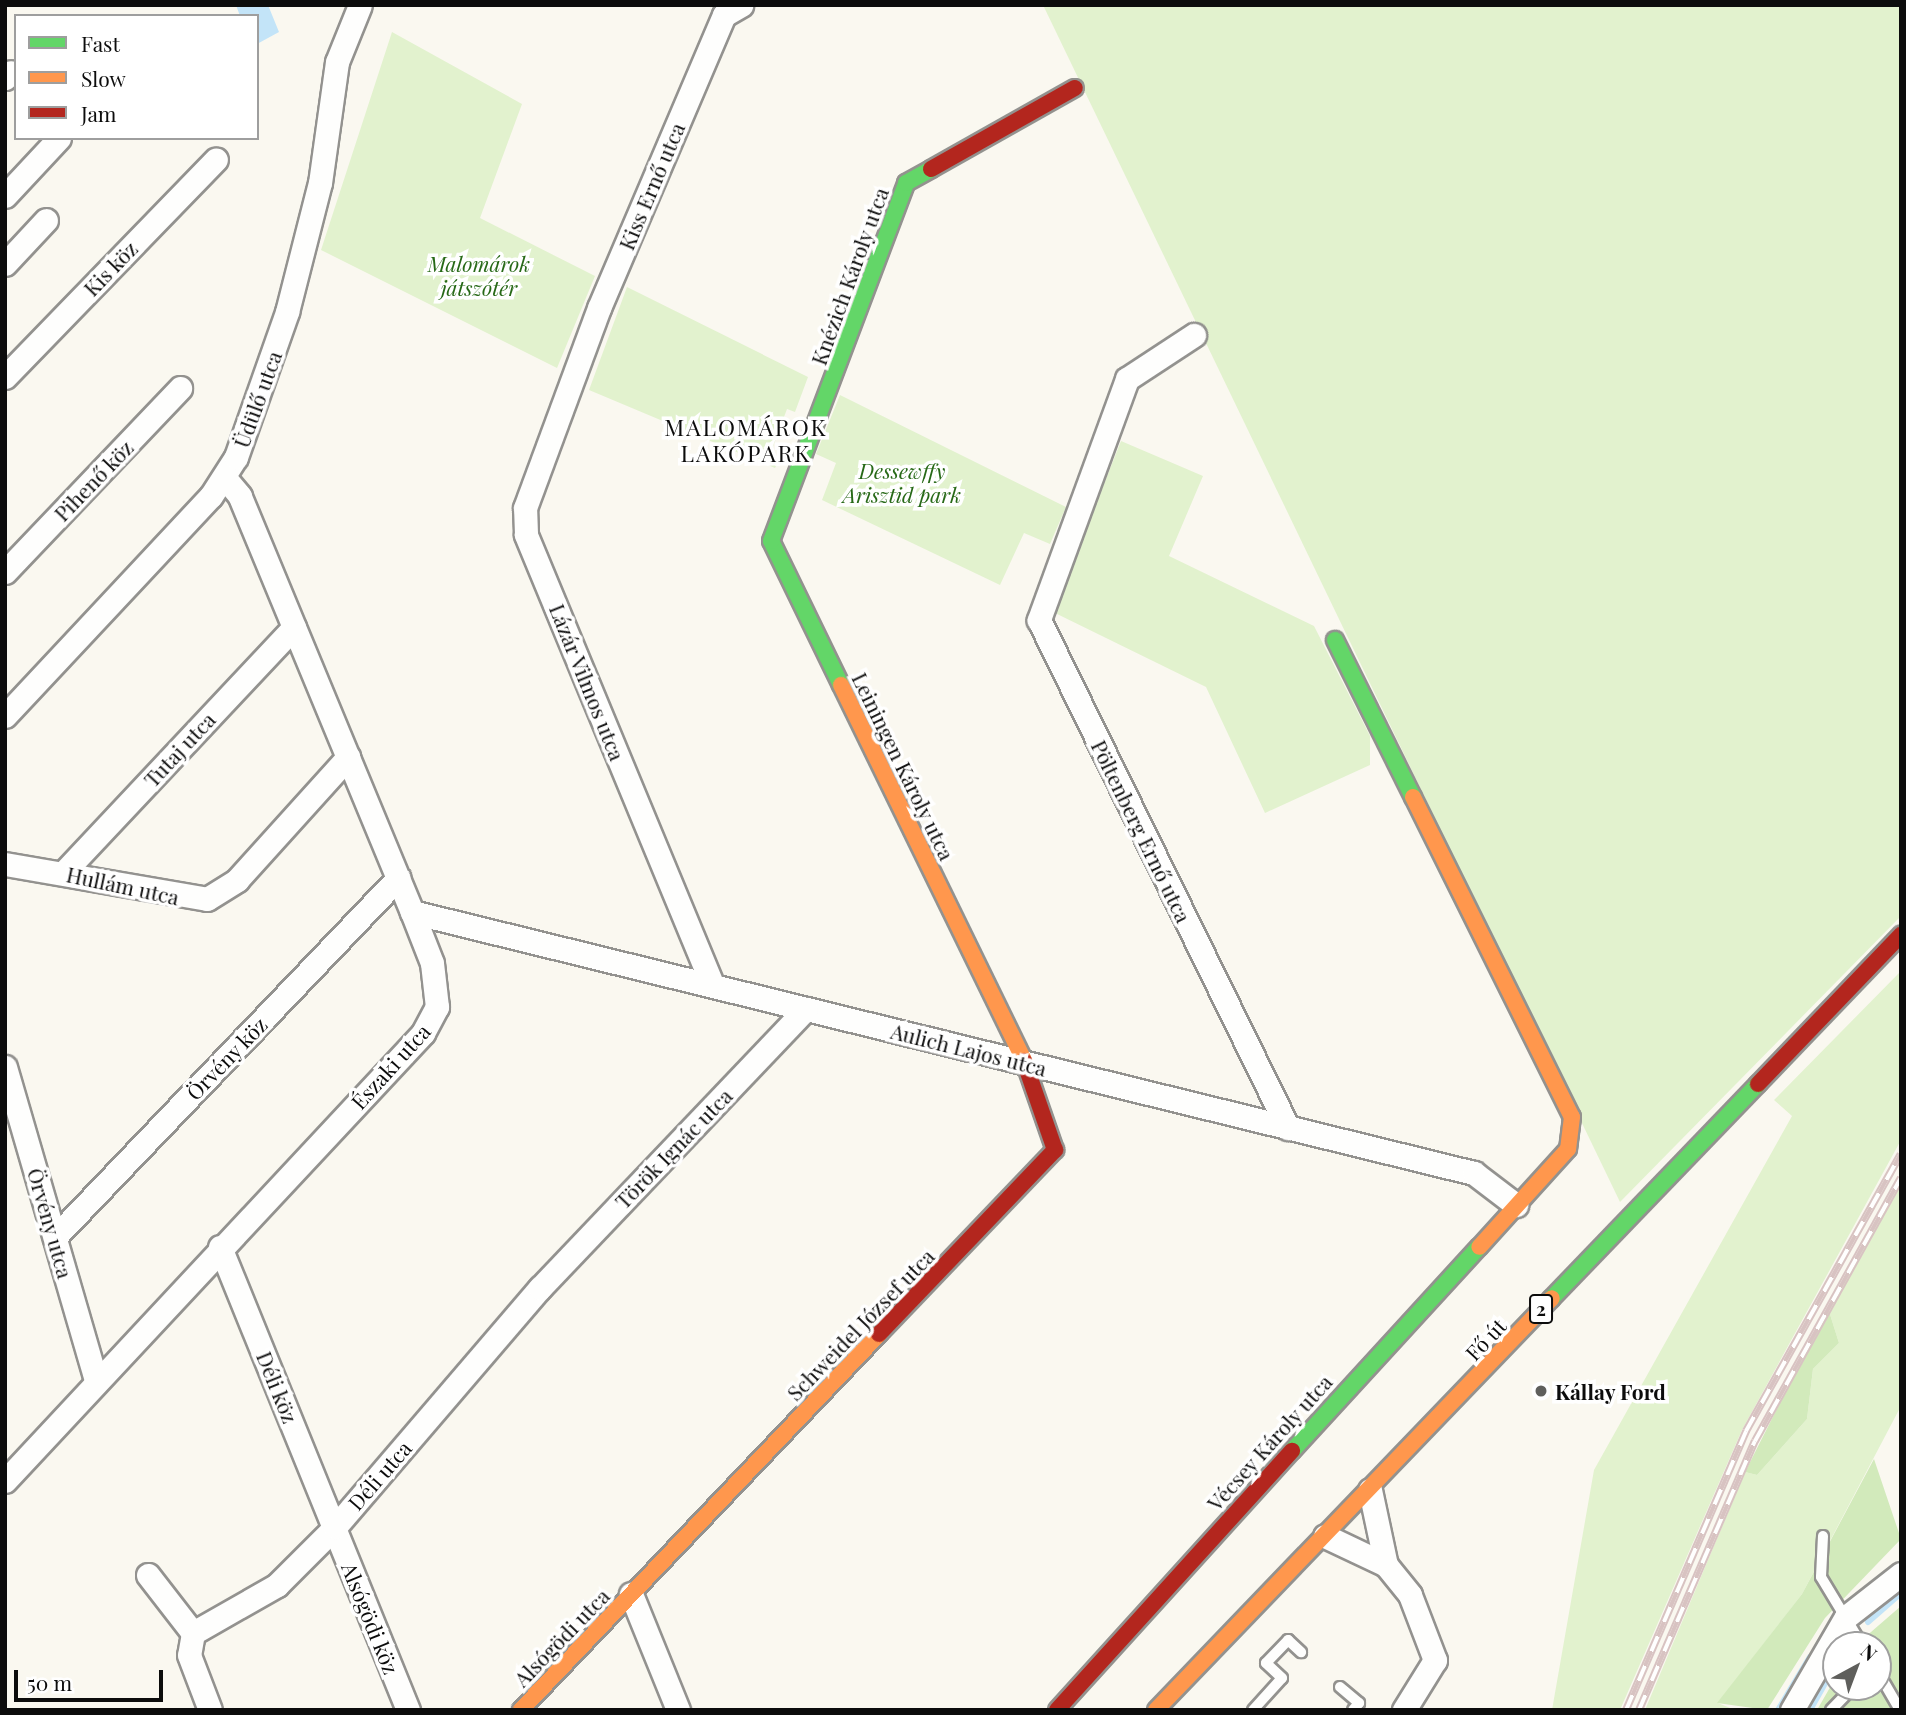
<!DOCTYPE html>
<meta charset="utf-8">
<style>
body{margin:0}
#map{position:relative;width:1906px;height:1715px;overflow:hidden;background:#faf8f0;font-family:"Playfair Display",serif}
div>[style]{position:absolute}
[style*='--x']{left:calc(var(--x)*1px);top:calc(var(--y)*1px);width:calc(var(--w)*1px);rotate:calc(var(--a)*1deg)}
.green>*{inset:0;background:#e2f2ce}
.forest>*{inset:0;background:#d2eabb}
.water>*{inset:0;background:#c3e4f8}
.stream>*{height:6px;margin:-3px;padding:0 3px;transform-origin:3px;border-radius:3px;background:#c3e4f8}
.roads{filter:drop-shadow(2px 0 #93928f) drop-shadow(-2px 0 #93928f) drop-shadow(0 2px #93928f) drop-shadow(0 -2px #93928f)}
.lane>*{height:10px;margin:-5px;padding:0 5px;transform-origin:5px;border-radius:5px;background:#fefefd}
.street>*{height:23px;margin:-11.5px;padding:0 11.5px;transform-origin:11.5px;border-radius:11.5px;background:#fefefd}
.fast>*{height:16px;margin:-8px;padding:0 8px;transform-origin:8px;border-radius:8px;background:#63d668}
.slow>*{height:16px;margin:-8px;padding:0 8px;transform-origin:8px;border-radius:8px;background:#ff974d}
.jam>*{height:16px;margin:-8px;padding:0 8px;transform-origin:8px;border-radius:8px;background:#b3261e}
.rail>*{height:8px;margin-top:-4px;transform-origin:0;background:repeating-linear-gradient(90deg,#fff 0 16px,#d8c3c2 0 32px);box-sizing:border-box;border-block:2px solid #d8c3c2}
.dots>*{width:19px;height:19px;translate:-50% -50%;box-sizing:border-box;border:4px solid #fff;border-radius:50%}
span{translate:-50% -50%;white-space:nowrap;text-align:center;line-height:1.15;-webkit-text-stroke:7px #fff;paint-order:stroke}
.shield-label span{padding:2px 5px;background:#fff;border:2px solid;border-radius:5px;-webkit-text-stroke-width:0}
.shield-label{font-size:19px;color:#0c0c0c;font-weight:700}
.street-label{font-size:21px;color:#0c0c0c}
.park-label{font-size:21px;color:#276917;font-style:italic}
.poi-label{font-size:21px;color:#0c0c0c;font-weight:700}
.left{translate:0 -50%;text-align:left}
.neighbourhood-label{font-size:23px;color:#0c0c0c;letter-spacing:2px}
.frame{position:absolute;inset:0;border:7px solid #0c0c0c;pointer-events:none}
.legend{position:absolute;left:14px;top:14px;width:245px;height:126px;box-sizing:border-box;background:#fff;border:2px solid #9e9e9e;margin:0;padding:9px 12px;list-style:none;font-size:21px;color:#0c0c0c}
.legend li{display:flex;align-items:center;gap:14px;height:35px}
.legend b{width:35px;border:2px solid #9e9e9e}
.north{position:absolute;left:1822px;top:1631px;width:70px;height:70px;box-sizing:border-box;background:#fff;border:2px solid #9e9e9e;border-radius:50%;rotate:41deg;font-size:19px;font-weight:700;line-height:28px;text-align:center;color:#0c0c0c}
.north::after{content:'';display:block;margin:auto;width:24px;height:32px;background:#5f5f5c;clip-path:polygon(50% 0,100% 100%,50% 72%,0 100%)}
.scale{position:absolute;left:14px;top:1670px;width:149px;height:32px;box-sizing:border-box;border:4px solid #0c0c0c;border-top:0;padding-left:9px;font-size:21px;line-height:24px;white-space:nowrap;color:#0c0c0c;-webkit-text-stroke:5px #fff;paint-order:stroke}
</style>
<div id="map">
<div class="green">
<div style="clip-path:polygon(1043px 5px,1901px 5px,1901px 916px,1620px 1202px)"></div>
<div style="clip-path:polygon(392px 32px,522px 104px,480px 218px,595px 276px,557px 368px,321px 250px)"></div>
<div style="clip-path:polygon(627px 287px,808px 377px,795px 412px,787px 409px,769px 457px,778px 462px,775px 468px,589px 390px)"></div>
<div style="clip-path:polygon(840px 395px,1066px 507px,1050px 544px,1024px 533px,1000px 585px,822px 500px,836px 463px,816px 454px)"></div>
<div style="clip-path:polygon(1121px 441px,1203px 476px,1169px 556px,1314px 626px,1370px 736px,1370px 765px,1265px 813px,1206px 687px,1053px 612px)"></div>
<div style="clip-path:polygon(1901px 971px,1901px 1140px,1742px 1430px,1620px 1710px,1552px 1710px,1594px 1470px,1792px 1116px,1774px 1100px)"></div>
<div style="clip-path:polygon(1901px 1182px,1901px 1406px,1802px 1594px,1718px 1703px,1735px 1710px,1645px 1710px,1745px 1472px,1757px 1475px,1807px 1419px,1813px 1369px,1839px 1343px,1828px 1308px)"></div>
</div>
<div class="forest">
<div style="clip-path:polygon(1828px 1308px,1839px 1343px,1813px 1369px,1807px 1419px,1757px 1475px,1745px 1472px)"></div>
<div style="clip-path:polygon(1874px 1459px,1901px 1539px,1825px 1618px,1767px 1710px,1717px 1703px,1802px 1594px)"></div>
<div style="clip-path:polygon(1901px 1606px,1901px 1710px,1817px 1710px,1836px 1677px,1836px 1687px,1878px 1687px,1878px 1645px,1856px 1645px)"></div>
</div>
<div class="water">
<div style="clip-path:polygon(236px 5px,268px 5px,279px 32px,257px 44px,257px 16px,240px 16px)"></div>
</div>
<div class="stream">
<div style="--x:1868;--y:1622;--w:44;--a:-41.3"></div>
<div style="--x:1847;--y:1645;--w:3;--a:-72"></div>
<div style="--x:1778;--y:1710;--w:62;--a:-58.9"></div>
<div style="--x:1810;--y:1710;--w:53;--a:-60.5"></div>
</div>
<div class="roads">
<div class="lane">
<div style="--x:1823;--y:1536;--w:41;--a:92.8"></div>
<div style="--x:1821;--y:1577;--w:79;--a:58.9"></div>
<div style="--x:1878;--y:1672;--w:44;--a:59.9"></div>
<div style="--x:1340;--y:1687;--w:25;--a:40"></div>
<div style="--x:1359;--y:1703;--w:9;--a:131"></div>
<div style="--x:1253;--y:1710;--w:43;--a:-47.8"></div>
<div style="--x:1282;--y:1678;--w:22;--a:-137"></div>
<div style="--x:1266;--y:1663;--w:32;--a:-46"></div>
<div style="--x:1288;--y:1640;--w:18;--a:43"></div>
<div style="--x:1831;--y:1710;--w:32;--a:-46"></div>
</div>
<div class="street">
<div style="--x:5;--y:78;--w:8;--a:-45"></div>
<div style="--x:5;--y:196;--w:79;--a:-47"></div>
<div style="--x:5;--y:264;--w:60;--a:-47"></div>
<div style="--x:1194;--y:335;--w:80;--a:146.7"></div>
<div style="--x:1127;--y:379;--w:257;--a:110.1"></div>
<div style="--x:1039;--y:620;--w:566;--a:63.89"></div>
<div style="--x:5;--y:377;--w:303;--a:-45.9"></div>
<div style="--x:5;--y:572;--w:254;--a:-46.4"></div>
<div style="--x:5;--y:716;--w:301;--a:-46.9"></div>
<div style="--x:211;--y:496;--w:46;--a:-57.3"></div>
<div style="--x:236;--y:457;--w:154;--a:-70.6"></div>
<div style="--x:287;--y:312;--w:133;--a:-75.7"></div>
<div style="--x:320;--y:183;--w:122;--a:-82"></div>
<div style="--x:337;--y:62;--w:61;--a:-68"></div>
<div style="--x:5;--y:864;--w:205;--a:9.8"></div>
<div style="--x:207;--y:899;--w:36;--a:-32"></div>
<div style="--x:237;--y:880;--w:166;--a:-47.9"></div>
<div style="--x:64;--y:872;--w:336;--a:-46.8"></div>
<div style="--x:412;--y:912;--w:1094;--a:13.81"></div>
<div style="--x:1474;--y:1173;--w:53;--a:37.3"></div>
<div style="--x:712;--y:984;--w:487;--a:-112.5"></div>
<div style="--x:526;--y:534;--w:26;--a:-92"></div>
<div style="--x:525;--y:508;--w:213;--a:-69.7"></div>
<div style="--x:599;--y:308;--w:319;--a:-66.9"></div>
<div style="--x:724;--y:15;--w:20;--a:-30"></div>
<div style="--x:5;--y:1067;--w:326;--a:73.8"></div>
<div style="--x:55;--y:1237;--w:497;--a:-46.3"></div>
<div style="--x:220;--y:1247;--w:500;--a:67.9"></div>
<div style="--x:5;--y:1481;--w:613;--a:-46.98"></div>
<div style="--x:423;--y:1033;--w:30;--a:-62"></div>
<div style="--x:437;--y:1007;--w:44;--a:-96.5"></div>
<div style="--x:432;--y:963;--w:55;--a:-111.4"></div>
<div style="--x:412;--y:912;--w:450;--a:-112.5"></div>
<div style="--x:240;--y:496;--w:23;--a:-130"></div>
<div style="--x:1370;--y:1490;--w:77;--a:78"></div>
<div style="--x:1386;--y:1565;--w:38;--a:51"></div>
<div style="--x:1410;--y:1595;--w:70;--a:69"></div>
<div style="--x:1435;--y:1660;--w:59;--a:121.8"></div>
<div style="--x:1325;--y:1536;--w:68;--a:25.4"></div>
<div style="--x:148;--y:1575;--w:73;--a:52.2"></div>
<div style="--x:193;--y:1633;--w:22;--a:100"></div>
<div style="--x:189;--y:1655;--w:59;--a:69.1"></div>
<div style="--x:631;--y:1594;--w:125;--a:67.9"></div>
<div style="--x:193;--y:1633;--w:97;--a:-29.7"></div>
<div style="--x:277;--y:1585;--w:82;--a:-45"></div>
<div style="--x:335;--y:1527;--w:315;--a:-49.4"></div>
<div style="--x:540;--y:1288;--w:385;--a:-46.4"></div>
<div style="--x:1792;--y:1710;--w:108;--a:-59.9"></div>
<div style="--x:1846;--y:1617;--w:70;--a:-38"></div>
</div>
<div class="fast">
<div style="--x:1335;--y:640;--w:175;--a:63.6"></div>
<div style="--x:841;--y:685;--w:160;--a:-115.9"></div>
<div style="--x:771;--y:541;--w:383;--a:-69.3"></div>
<div style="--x:906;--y:183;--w:29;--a:-29"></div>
<div style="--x:1552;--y:1298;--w:297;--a:-46.1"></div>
<div style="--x:1292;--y:1451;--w:277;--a:-47.5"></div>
</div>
<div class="slow">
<div style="--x:841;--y:685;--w:418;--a:64"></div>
<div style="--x:1413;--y:797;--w:357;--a:63.6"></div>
<div style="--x:1572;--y:1117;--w:32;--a:97"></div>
<div style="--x:1568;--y:1149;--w:132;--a:132.2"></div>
<div style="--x:521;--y:1710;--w:519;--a:-46.4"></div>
<div style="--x:1156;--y:1710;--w:571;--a:-46.13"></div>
</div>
<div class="jam">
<div style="--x:931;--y:169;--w:165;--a:-29.4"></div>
<div style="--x:1758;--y:1084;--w:207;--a:-46.2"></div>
<div style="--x:879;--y:1334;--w:255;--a:-46.3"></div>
<div style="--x:1055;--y:1150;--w:94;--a:-109.2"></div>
<div style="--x:1057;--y:1710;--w:350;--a:-47.8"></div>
</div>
</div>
<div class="rail">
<div style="--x:1626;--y:1710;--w:304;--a:-66.7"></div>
<div style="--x:1746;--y:1431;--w:317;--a:-60.8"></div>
<div style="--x:1639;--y:1710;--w:293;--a:-66.7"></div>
<div style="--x:1755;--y:1441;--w:301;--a:-61"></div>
</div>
<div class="dots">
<div style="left:1541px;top:1391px;background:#5f5f5c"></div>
</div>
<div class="shield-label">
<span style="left:1541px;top:1309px">2</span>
</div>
<div class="street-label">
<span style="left:651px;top:186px;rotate:-67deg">Kiss Ernő utca</span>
<span style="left:110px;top:268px;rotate:-46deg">Kis köz</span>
<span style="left:849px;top:276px;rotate:-70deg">Knézich Károly utca</span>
<span style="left:257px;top:399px;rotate:-70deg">Üdülő utca</span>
<span style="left:93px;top:480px;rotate:-46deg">Pihenő köz</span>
<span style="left:588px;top:682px;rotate:68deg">Lázár Vilmos utca</span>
<span style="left:179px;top:749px;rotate:-47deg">Tutaj utca</span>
<span style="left:904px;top:766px;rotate:64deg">Leiningen Károly utca</span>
<span style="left:1142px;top:831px;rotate:64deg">Pöltenberg Ernő utca</span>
<span style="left:123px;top:885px;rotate:12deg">Hullám utca</span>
<span style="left:969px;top:1049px;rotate:14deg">Aulich Lajos utca</span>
<span style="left:226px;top:1058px;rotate:-46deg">Örvény köz</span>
<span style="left:390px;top:1066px;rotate:-48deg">Északi utca</span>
<span style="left:673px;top:1148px;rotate:-46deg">Török Ignác utca</span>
<span style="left:51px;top:1223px;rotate:74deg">Örvény utca</span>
<span style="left:860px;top:1324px;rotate:-46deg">Schweidel József utca</span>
<span style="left:1485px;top:1339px;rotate:-47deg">Fő út</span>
<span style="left:278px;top:1387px;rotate:68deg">Déli köz</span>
<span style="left:1269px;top:1442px;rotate:-48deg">Vécsey Károly utca</span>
<span style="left:379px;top:1475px;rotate:-49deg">Déli utca</span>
<span style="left:371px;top:1618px;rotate:68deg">Alsógödi köz</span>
<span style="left:561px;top:1637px;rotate:-46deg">Alsógödi utca</span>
</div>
<div class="park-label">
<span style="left:479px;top:275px">Malomárok<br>játszótér</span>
<span style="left:902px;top:482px">Dessewffy<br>Arisztid park</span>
</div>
<div class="poi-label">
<span class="left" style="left:1555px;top:1391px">Kállay Ford</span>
</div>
<div class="neighbourhood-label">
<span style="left:746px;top:440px">MALOMÁROK<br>LAKÓPARK</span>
</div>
<div class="frame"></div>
<ul class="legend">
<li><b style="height:9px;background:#63d668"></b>Fast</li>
<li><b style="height:9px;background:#ff974d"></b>Slow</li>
<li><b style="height:9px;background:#b3261e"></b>Jam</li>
</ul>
<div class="north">N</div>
<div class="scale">50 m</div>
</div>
